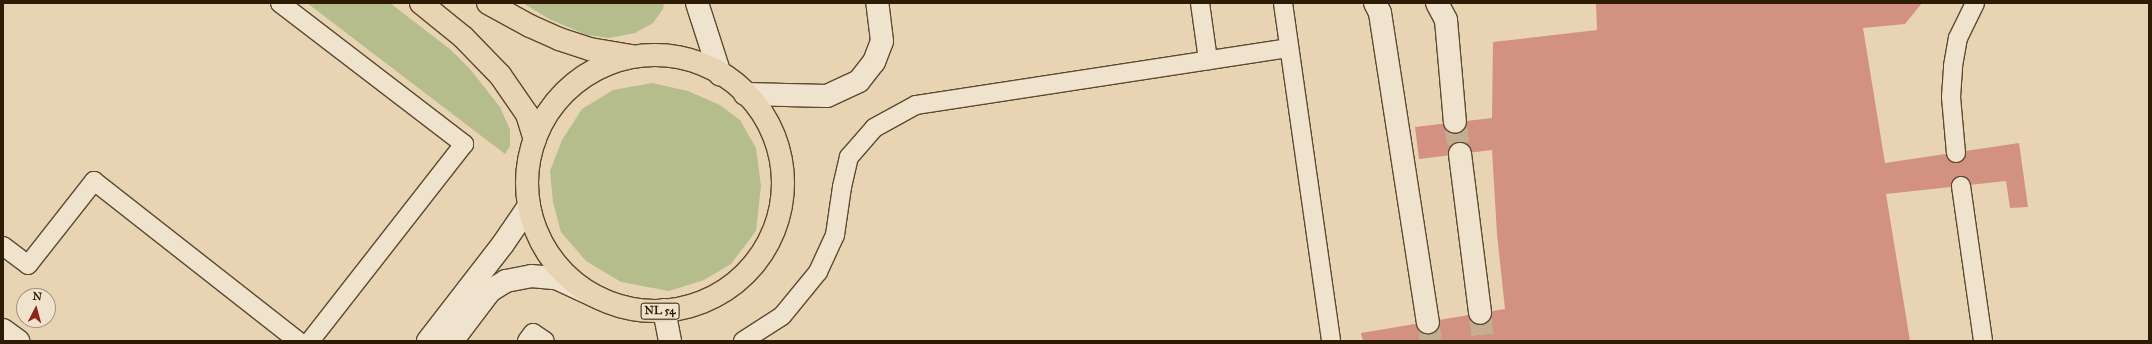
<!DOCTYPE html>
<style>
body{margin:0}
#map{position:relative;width:2152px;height:344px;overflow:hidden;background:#e8d4b3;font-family:"IM FELL Great Primer",serif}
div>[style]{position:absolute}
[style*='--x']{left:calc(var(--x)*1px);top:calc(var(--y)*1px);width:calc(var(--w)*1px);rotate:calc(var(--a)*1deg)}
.green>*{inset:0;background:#b5bd8d}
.building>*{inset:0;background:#d39181}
.street-tunnel>*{height:22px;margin-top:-11px;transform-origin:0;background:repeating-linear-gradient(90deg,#c3af90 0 22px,transparent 0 33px)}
.roads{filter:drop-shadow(1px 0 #5c4a2f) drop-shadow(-1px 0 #5c4a2f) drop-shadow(0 1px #5c4a2f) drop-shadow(0 -1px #5c4a2f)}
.lane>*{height:18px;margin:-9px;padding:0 9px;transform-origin:9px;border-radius:9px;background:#f0e3ce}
.street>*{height:22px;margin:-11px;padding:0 11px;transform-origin:11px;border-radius:11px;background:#f0e3ce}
.highway>*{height:22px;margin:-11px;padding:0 11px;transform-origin:11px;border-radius:11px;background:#e8d4b3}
.highway>.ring{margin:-11px;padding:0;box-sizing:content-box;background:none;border:22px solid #e8d4b3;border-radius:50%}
span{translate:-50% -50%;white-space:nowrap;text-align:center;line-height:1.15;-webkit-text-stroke:3.5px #f0e3ce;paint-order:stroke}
.shield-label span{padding:1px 3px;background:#f0e3ce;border:1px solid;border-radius:3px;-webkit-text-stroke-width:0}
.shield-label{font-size:11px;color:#2d1c03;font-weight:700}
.frame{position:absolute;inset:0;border:4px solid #2d1c03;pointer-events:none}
.north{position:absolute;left:16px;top:288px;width:40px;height:40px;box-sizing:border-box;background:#f0e3ce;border:1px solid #a2937d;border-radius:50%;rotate:6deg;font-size:11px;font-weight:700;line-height:16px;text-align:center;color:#2d1c03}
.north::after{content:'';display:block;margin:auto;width:14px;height:18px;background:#8f2418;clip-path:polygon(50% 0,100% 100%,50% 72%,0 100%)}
</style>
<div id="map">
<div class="green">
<div style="clip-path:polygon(307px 3px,390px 3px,451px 50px,470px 69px,500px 107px,510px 130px,510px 146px,505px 154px)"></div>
<div style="clip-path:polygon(523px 3px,664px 3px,663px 9px,653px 23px,635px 33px,609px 38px,587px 35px,549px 19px)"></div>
<div style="clip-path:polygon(652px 83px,688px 91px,720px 105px,740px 120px,756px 148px,761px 186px,756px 231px,731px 264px,704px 280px,669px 291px,621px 282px,586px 261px,561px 232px,553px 202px,550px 171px,562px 140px,582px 109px,613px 90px)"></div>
</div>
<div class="building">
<div style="clip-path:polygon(1596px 3px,1922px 3px,1905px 24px,1863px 28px,1885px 163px,2019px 143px,2028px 207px,2010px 208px,2006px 181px,1886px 194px,1910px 341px,1363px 341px,1361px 333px,1505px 309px,1497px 234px,1492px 150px,1419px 159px,1415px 127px,1492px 118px,1493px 42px,1597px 30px)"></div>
</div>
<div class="street-tunnel">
<div style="--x:1455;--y:122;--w:32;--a:81"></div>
<div style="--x:1480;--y:313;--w:28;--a:84"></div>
<div style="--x:1428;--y:322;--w:19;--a:81"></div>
</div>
<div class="roads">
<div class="lane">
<div style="--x:280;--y:3;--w:232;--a:37.5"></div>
<div style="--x:464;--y:144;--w:250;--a:128"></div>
<div style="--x:1200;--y:3;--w:58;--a:82"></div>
<div style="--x:1283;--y:3;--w:341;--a:81.9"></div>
<div style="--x:1956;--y:153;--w:56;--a:-95.1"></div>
<div style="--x:1951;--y:97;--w:31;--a:-86"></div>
<div style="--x:1953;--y:66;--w:28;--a:-80"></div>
<div style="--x:1958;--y:38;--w:39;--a:-64"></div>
<div style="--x:1961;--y:186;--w:157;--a:81.9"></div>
<div style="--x:3;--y:246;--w:31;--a:37"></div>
<div style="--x:28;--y:265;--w:107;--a:-51.8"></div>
<div style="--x:94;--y:181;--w:259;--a:38.1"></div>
<div style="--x:527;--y:341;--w:10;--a:-53"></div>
<div style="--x:533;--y:333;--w:14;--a:34"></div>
<div style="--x:743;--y:341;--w:46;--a:-32.7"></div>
<div style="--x:782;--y:316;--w:57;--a:-50.7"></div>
<div style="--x:818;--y:272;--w:41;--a:-65.3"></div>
<div style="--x:835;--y:235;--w:49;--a:-81.7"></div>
<div style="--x:842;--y:187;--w:31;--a:-77"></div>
<div style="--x:849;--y:157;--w:38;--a:-49"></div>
<div style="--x:874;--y:128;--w:48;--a:-28.7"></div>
<div style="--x:916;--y:105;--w:377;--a:-8.7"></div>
</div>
<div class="street">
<div style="--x:697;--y:3;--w:75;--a:72.1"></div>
<div style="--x:1375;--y:3;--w:11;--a:63"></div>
<div style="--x:1380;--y:13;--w:313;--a:81.2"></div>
<div style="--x:1437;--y:3;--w:19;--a:62"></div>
<div style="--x:1446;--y:20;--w:102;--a:85"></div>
<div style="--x:745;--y:94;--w:82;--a:1.4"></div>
<div style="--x:827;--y:96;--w:35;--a:-25"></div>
<div style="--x:859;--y:81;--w:24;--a:-52"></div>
<div style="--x:874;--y:62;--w:22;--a:-69"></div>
<div style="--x:882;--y:41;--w:38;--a:-97"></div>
<div style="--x:1460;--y:154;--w:160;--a:82.8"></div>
<div style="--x:664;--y:310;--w:32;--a:79"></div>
<div style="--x:3;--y:330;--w:19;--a:36"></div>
<div style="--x:428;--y:341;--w:123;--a:-52.3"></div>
<div style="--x:503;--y:244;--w:46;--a:-55.6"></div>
<div style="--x:452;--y:341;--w:63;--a:-52.8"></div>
<div style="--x:490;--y:291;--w:19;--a:-32"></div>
<div style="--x:506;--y:281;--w:25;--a:-11"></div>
<div style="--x:531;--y:276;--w:25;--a:5"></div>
<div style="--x:556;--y:278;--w:50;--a:25"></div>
</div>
<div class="highway">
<div style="--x:421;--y:3;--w:54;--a:39"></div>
<div style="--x:463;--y:37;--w:53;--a:45.8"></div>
<div style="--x:500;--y:75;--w:47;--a:55.3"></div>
<div style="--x:527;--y:114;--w:27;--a:73"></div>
<div style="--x:488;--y:3;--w:48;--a:28.7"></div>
<div style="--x:530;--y:26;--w:32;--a:24"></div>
<div style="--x:559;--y:39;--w:33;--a:18"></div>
<div style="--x:590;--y:49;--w:42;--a:9.7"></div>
<div class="ring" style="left:527px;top:55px;width:234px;height:234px"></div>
</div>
</div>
<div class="shield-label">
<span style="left:660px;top:311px">NL 54</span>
</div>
<div class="frame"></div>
<div class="north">N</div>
</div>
